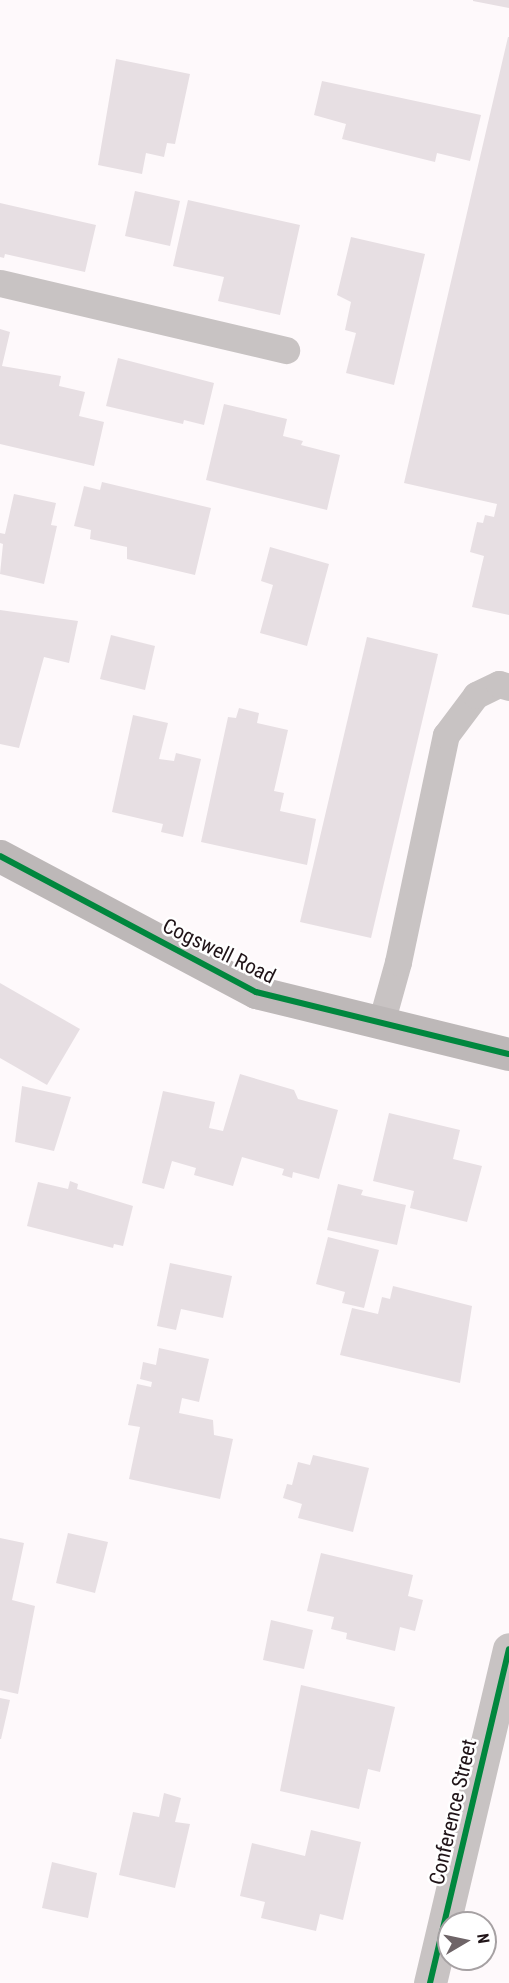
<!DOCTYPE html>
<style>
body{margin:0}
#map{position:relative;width:509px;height:1983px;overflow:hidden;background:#fef9fb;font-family:"Roboto Condensed",sans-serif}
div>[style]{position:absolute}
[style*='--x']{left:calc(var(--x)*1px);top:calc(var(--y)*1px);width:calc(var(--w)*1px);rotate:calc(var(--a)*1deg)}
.building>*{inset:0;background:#e7dfe3}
.lane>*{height:27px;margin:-13.5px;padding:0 13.5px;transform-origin:13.5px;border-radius:13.5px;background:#c8c3c3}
.street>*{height:33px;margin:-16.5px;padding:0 16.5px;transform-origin:16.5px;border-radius:16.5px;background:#c8c3c3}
.secondary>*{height:33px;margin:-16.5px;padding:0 16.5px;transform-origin:16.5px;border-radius:16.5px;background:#bdb8b8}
.cycleway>*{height:6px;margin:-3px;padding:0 3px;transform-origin:3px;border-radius:3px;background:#00873e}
span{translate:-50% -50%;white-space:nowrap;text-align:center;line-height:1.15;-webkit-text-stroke:5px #fff;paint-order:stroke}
.street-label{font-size:21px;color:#201418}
.north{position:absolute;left:437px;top:1911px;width:60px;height:60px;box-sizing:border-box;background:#fff;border:2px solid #a6a1a3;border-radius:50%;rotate:81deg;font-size:16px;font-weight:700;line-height:24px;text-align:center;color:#201418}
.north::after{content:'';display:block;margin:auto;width:21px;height:27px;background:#6e6467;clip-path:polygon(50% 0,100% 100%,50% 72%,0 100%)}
</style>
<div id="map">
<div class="building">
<div style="clip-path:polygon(473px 0,509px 0,509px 8px,473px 1px)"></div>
<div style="clip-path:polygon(508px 37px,509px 37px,509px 615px,472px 607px,484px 556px,470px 552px,477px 522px,483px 523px,485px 515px,494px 517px,497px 504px,404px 483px)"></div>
<div style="clip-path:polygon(116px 59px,190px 74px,175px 144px,167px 143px,164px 157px,146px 153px,142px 174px,98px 165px)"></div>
<div style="clip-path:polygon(322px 81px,481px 115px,470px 161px,437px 153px,435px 162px,342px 139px,346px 124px,314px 115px)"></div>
<div style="clip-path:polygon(135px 191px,180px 201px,170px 246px,125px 236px)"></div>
<div style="clip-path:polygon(188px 200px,300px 225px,280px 315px,218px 301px,224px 277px,173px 266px)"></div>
<div style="clip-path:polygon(0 203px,96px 225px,85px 272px,5px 254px,4px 258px,0 257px)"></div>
<div style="clip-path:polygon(351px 237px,425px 254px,394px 385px,346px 373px,356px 333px,345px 330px,351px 302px,337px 295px)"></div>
<div style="clip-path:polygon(0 329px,10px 332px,2px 366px,61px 376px,59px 386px,85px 392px,79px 416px,104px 422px,94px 466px,0 444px)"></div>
<div style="clip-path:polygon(118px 358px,214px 383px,204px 425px,184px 420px,183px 424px,106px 406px)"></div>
<div style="clip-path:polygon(224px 404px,287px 419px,283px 436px,303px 441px,301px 445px,340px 455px,327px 510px,206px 480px)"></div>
<div style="clip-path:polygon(102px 482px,211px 508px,195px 575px,127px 559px,127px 547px,90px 539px,91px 530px,74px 526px,84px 486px,100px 490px)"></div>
<div style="clip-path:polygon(14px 494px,56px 503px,51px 525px,57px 526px,44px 584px,0 574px,3px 544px,0 543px,0 533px,5px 534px)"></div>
<div style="clip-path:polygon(270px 547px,329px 564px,307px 646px,260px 633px,273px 585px,261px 581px)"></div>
<div style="clip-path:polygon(0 610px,78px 621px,69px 663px,44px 657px,19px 748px,0 744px)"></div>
<div style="clip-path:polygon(111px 635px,155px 646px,145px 690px,100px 679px)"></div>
<div style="clip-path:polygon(367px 637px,438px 654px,371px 938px,300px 922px)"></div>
<div style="clip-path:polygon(239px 708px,259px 713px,257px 723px,288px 730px,274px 791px,284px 793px,280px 811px,316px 819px,307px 865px,201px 842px,228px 717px,236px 718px)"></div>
<div style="clip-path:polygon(133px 715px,168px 723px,159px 759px,174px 761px,176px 753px,201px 759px,183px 837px,161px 832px,163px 824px,112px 812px)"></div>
<div style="clip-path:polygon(0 983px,80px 1029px,47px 1085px,0 1058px)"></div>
<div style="clip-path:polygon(240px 1074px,294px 1090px,298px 1099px,338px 1110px,319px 1179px,293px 1172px,292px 1178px,282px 1175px,284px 1169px,242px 1157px,233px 1186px,194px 1175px,196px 1168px,172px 1161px,164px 1189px,142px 1183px,163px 1091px,215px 1102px,209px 1128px,223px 1131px)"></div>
<div style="clip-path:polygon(22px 1086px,71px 1097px,54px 1151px,15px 1142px)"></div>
<div style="clip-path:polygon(389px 1113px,460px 1130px,453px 1159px,482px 1166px,467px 1222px,410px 1208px,414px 1191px,373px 1181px)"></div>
<div style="clip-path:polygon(70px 1181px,78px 1184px,77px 1189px,133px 1206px,123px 1246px,114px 1244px,113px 1248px,27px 1226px,38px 1182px,68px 1189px)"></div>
<div style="clip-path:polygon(338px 1184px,363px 1190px,361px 1195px,406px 1205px,397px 1245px,327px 1230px)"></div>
<div style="clip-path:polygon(328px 1237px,379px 1250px,364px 1308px,342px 1303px,345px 1292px,316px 1284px)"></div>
<div style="clip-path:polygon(170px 1263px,232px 1276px,223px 1318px,181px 1309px,176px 1330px,157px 1326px)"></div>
<div style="clip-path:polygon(393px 1286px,472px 1306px,460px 1383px,340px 1355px,352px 1308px,378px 1314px,382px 1297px,390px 1299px)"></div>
<div style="clip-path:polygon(159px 1348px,209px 1359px,199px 1402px,182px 1398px,179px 1413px,213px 1420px,214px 1435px,233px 1439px,220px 1499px,129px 1479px,140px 1427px,128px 1425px,137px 1384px,151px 1387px,152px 1382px,140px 1379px,143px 1362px,156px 1365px)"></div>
<div style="clip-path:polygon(313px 1455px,369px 1468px,353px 1532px,298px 1518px,302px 1504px,283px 1498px,287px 1484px,292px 1485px,298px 1462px,310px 1465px)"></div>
<div style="clip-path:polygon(68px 1533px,108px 1542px,95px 1593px,56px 1583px)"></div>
<div style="clip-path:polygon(0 1538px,24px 1543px,12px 1600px,35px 1606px,18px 1694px,0 1690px)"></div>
<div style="clip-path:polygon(321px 1553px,413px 1575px,408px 1596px,423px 1600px,415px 1631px,400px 1627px,395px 1651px,346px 1639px,347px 1633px,331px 1629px,334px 1617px,307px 1611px)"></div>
<div style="clip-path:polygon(271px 1620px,313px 1630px,304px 1669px,263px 1660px)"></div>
<div style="clip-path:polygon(301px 1685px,395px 1707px,380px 1772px,368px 1769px,359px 1809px,280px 1791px)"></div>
<div style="clip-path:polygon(0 1698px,10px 1700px,1px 1739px,0 1739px)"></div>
<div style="clip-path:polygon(164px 1793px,181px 1798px,175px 1822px,190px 1824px,175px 1888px,119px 1875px,133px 1812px,159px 1817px)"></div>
<div style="clip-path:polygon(311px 1830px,361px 1842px,343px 1920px,320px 1914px,316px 1931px,261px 1918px,265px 1902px,240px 1896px,252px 1843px,305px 1856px)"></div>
<div style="clip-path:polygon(52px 1862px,97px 1873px,88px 1918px,42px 1908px)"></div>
</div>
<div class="lane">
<div style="--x:0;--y:283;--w:294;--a:13.2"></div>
<div style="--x:381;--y:1023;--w:63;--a:-74.4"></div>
<div style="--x:398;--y:962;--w:232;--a:-78.1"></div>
<div style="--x:446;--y:735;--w:50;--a:-53.1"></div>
<div style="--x:476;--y:695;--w:25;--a:-26"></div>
<div style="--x:499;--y:684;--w:10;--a:17"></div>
</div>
<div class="street">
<div style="--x:430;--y:1983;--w:343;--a:-76.7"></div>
</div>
<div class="secondary">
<div style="--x:0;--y:856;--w:290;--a:28"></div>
<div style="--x:256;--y:992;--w:260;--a:13.8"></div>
</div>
<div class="cycleway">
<div style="--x:0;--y:856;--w:290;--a:28"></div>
<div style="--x:256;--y:992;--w:260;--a:13.8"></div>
<div style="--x:430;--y:1983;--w:343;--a:-76.7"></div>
</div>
<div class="street-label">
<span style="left:219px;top:951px;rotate:26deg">Cogswell Road</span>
<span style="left:453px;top:1812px;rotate:-77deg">Conference Street</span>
</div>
<div class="north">N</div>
</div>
